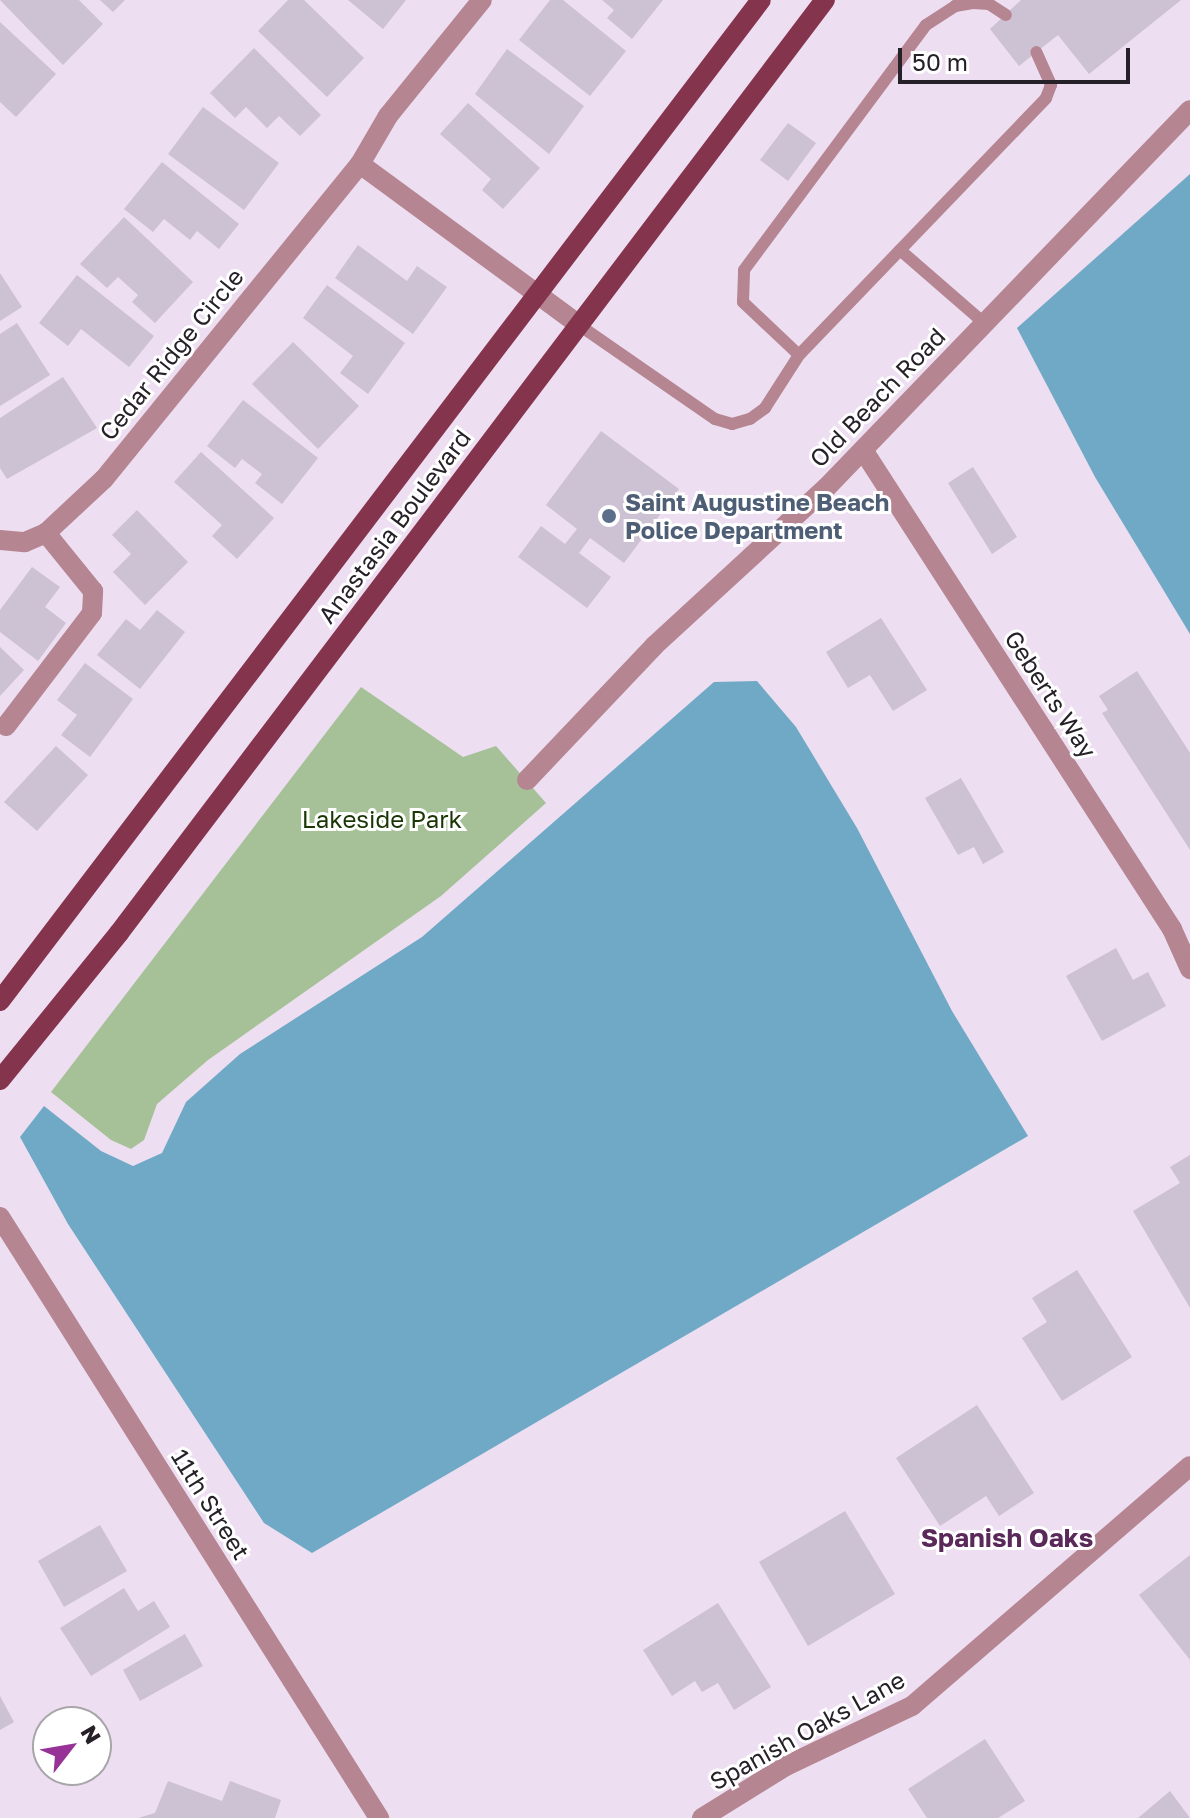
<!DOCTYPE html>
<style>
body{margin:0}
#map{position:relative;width:1190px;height:1818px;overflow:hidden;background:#eddef1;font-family:"Golos Text",sans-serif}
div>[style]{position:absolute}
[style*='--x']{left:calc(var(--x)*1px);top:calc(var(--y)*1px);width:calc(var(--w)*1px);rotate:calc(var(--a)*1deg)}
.green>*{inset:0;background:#a6c198}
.water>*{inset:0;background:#6fa9c5}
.building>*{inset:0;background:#cdc1d4}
.lane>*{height:12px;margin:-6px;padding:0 6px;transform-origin:6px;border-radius:6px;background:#b58591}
.street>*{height:20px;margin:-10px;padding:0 10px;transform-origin:10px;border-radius:10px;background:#b58591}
.primary>*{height:20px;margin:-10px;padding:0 10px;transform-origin:10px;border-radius:10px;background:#85344d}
.dots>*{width:22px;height:22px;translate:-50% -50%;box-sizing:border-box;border:4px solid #fff;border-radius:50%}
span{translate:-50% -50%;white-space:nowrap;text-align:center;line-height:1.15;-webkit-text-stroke:6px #fff;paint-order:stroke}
.street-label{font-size:24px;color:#262128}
.service-label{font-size:24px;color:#4e5e75;font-weight:700}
.left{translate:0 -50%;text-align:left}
.park-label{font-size:24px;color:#193604}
.neighbourhood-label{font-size:26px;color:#5a295a;font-weight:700}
.north{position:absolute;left:32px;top:1706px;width:80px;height:80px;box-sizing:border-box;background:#fff;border:2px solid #a8a6a9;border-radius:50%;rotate:59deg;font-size:22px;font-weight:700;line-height:32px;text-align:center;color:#262128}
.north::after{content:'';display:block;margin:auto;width:28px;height:36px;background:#973297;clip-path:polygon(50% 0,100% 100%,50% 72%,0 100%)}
.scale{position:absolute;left:898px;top:48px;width:232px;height:36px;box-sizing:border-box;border:4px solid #262128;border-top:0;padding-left:10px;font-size:24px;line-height:28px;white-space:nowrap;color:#262128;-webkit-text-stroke:6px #fff;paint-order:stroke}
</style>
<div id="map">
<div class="green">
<div style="clip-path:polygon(361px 687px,463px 757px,496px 746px,546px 803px,441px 896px,208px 1060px,157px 1104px,144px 1140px,131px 1149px,111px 1140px,51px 1092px)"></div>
</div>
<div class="water">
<div style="clip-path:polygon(1190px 174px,1190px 634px,1095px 477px,1017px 328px)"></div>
<div style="clip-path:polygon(757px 681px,796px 727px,857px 828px,952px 1011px,1028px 1136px,312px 1553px,264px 1523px,68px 1224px,20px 1137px,44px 1106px,101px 1151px,133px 1166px,162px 1153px,186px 1102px,240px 1054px,422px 937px,714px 682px)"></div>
</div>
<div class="building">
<div style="clip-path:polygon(0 0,79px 0,103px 24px,63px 65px)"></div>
<div style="clip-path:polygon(100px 0,125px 0,113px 12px)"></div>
<div style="clip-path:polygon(288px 0,304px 0,364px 58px,327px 97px,258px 31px)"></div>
<div style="clip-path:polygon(348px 0,406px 0,383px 29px)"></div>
<div style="clip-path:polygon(550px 0,563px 0,626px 51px,590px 96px,519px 40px)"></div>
<div style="clip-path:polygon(602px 0,663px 0,632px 39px,607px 18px,614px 10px)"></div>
<div style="clip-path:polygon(1021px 0,1181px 0,1089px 74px,1058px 35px,1019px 66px,990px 29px)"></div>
<div style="clip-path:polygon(0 22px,56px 74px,16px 117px,0 102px)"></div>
<div style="clip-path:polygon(254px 48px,321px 115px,300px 136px,279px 116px,267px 128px,246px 107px,235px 118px,210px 93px)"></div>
<div style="clip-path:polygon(507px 49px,584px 106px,549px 154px,475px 94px)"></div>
<div style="clip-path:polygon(468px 103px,540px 168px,503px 209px,482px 190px,491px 179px,440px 134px)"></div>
<div style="clip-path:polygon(203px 107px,279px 163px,244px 210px,168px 154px)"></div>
<div style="clip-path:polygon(788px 123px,816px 143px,788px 181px,760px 160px)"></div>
<div style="clip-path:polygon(162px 162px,239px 224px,219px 249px,197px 231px,190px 240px,164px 219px,153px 232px,124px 209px)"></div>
<div style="clip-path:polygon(124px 217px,193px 282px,155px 323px,132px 302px,138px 295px,118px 277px,107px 288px,80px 264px)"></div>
<div style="clip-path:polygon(358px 245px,407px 281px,417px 266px,447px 287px,413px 334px,335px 278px)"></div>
<div style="clip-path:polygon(0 273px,22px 307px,0 321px)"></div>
<div style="clip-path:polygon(77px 275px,154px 336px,129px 367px,81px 329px,68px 346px,39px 323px)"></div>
<div style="clip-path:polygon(327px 285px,405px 343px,368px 394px,340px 373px,353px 356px,303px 318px)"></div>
<div style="clip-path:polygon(17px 323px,50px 375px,0 406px,0 334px)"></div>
<div style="clip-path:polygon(293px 342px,359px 406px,318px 449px,252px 384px)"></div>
<div style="clip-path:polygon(63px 377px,97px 428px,7px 479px,0 468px,0 418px)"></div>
<div style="clip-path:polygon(243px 400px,318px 458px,282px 504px,255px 483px,262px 474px,242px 459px,235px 468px,207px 446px)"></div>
<div style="clip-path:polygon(601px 431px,679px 489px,624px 563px,590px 538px,579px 553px,611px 577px,587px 608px,518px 557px,541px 526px,565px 544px,577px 529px,546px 505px)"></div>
<div style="clip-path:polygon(201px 452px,274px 518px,237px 559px,212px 536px,222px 525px,174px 482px)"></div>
<div style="clip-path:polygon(973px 467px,1017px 537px,992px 554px,948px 483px)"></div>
<div style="clip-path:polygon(137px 510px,188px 562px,145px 605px,113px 572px,131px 554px,112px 535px)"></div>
<div style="clip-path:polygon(32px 567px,60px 587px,45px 607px,66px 623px,38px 661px,0 632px,0 610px)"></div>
<div style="clip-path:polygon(157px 610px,185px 632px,140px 689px,97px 655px,126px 619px,140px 630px)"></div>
<div style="clip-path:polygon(881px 618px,927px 690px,893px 711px,870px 675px,848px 688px,826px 652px)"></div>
<div style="clip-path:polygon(0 647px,24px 670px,0 696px)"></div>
<div style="clip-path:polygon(85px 663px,133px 699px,90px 757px,61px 735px,77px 715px,57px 700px)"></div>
<div style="clip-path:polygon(1137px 671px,1190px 753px,1190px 850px,1102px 713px,1108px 710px,1099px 696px)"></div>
<div style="clip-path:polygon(56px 746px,88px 775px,37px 831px,4px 802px)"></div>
<div style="clip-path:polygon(961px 778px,1004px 852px,983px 864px,974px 847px,958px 855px,925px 798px)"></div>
<div style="clip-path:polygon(1116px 948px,1133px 980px,1148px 972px,1166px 1006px,1102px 1041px,1066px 976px)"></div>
<div style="clip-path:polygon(1190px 1155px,1190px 1308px,1133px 1211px,1180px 1183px,1170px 1167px)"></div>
<div style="clip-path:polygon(1077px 1270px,1132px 1357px,1062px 1401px,1022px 1338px,1047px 1322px,1032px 1298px)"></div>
<div style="clip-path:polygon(977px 1405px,1034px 1493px,999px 1516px,986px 1496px,940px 1526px,896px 1458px)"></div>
<div style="clip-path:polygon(845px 1511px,895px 1594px,808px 1646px,759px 1562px)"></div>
<div style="clip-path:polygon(100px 1525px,127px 1571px,64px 1607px,38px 1561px)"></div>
<div style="clip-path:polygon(1190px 1555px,1190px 1660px,1139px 1595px)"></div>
<div style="clip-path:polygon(124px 1588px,138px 1611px,154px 1601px,170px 1627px,91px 1676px,60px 1628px)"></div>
<div style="clip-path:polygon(718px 1603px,771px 1687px,734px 1710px,718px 1683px,702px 1692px,695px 1681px,672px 1696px,643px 1650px)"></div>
<div style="clip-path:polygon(185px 1634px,203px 1666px,140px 1701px,123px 1670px)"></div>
<div style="clip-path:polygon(0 1696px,14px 1722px,0 1730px)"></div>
<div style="clip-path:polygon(985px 1739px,1025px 1801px,998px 1818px,927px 1818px,908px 1789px)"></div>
<div style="clip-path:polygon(168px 1781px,222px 1801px,230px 1781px,281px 1800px,275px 1818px,138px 1818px,155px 1813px)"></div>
<div style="clip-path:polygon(1170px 1791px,1190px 1818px,1138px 1818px)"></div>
</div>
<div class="lane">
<div style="--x:900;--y:250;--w:111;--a:41"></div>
<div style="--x:579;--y:325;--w:165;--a:34.7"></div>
<div style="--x:715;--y:419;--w:18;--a:16"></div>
<div style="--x:732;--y:424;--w:19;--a:-16"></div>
<div style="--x:750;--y:419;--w:19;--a:-36"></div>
<div style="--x:765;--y:408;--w:63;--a:-57.3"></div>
<div style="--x:799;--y:355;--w:356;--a:-46.1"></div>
<div style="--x:1046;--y:98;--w:14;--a:-69"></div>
<div style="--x:1051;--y:85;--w:36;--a:-114"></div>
<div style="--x:799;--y:355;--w:77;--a:-136.6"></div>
<div style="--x:743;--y:302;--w:32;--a:-88"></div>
<div style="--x:744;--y:270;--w:305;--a:-53.4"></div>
<div style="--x:926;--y:25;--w:35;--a:-33"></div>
<div style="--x:955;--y:6;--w:18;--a:-9"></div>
<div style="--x:973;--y:3;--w:16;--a:4"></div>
<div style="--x:989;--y:4;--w:20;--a:33"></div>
</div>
<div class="street">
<div style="--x:360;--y:164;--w:272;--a:36.3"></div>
<div style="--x:863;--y:450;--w:570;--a:57.17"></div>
<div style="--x:1172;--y:929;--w:44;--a:65.8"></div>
<div style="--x:0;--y:540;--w:25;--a:5"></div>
<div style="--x:25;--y:542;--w:23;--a:-23"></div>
<div style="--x:46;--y:533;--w:79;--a:-43"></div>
<div style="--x:104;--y:479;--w:406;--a:-50.9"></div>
<div style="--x:360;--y:164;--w:56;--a:-59.7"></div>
<div style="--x:388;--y:116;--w:149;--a:-51"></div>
<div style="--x:6;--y:726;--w:142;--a:-52.7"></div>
<div style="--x:92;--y:613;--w:22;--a:-87"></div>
<div style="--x:93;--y:591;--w:75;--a:-129"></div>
<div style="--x:527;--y:780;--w:185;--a:-46.5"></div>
<div style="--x:654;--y:646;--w:235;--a:-42.6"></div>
<div style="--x:827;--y:487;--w:523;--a:-46.08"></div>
<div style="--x:0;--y:1217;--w:711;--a:57.76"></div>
<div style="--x:702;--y:1818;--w:99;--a:-31.8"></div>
<div style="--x:786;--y:1766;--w:140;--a:-25.5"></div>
<div style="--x:912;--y:1706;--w:367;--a:-40.8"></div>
</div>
<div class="primary">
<div style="--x:0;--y:1001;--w:1257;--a:-52.76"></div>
<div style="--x:0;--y:1080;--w:189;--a:-51"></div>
<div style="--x:119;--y:933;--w:1170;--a:-52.89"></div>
</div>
<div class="dots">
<div style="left:609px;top:516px;background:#5c6f8a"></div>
</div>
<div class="street-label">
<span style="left:171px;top:354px;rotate:-51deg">Cedar Ridge Circle</span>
<span style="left:877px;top:397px;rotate:-46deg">Old Beach Road</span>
<span style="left:394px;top:526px;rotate:-53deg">Anastasia Boulevard</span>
<span style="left:1051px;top:694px;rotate:57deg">Geberts Way</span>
<span style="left:211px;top:1504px;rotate:58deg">11th Street</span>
<span style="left:807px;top:1730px;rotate:-29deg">Spanish Oaks Lane</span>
</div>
<div class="service-label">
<span class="left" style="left:625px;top:516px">Saint Augustine Beach<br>Police Department</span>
</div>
<div class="park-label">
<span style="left:382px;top:819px">Lakeside Park</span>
</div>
<div class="neighbourhood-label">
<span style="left:1007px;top:1538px">Spanish Oaks</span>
</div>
<div class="north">N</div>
<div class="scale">50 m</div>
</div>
